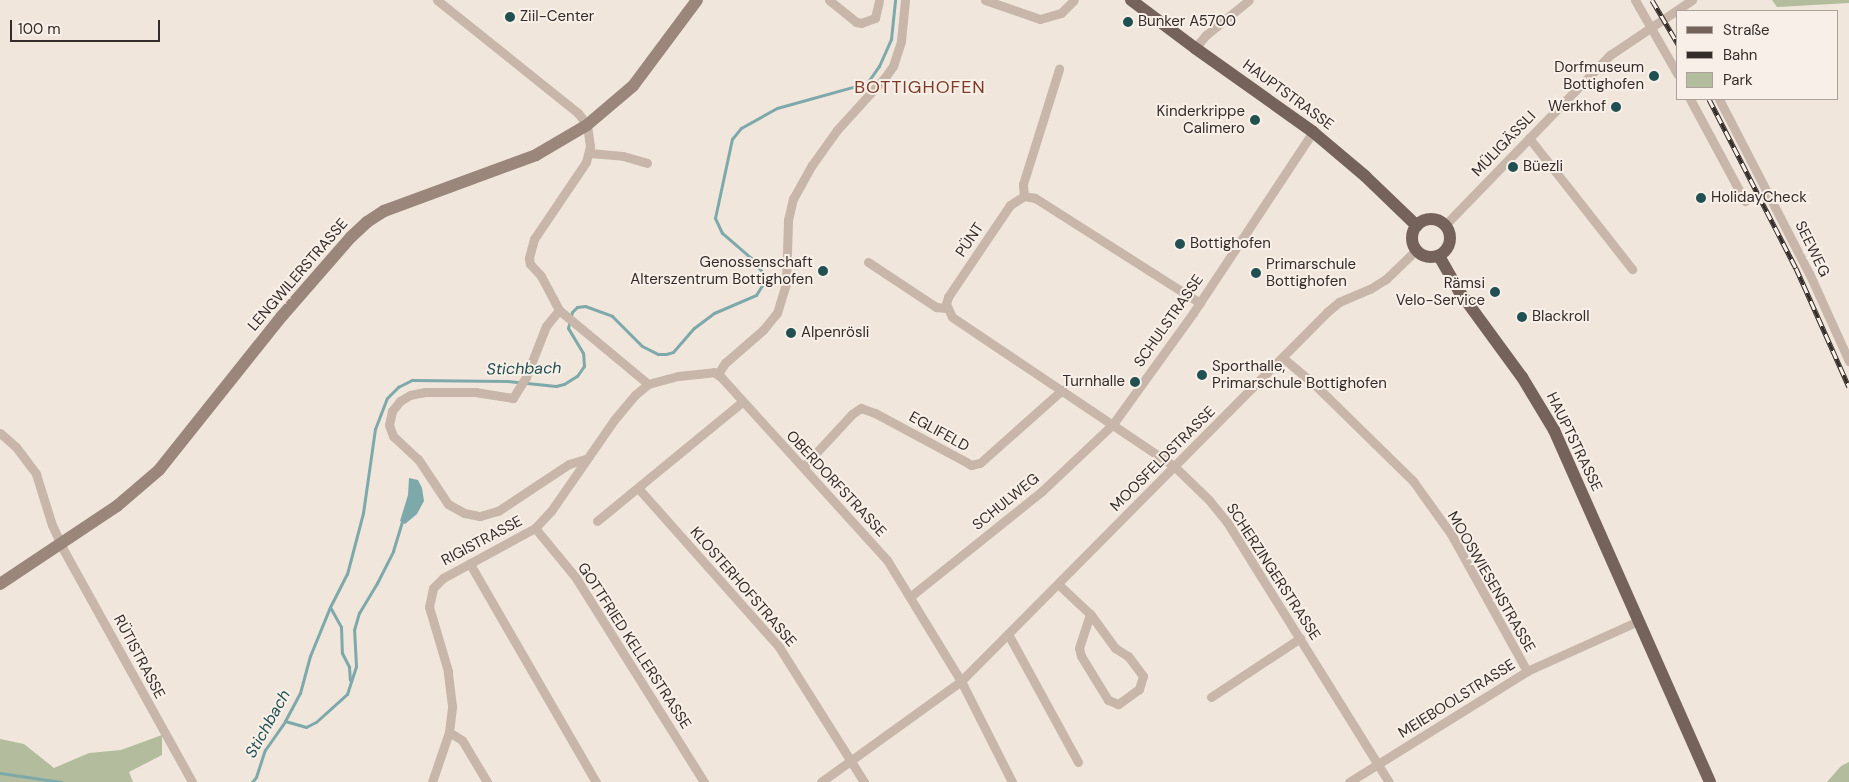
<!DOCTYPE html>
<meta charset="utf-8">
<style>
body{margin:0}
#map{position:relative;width:1849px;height:782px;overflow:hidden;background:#f0e6dc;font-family:"DM Sans",sans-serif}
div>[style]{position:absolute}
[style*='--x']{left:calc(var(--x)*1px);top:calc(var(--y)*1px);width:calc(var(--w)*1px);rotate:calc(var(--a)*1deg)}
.green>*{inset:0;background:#b3bd9d}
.water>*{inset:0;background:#7ea9aa}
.stream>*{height:3px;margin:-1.5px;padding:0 1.5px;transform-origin:1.5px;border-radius:1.5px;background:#7ea9aa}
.street>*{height:9px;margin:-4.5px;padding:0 4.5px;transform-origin:4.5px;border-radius:4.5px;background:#c7b6a9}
.secondary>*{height:12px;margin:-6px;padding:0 6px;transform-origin:6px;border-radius:6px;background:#9a867b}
.primary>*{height:12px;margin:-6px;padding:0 6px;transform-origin:6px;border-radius:6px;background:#75635b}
.primary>.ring{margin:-6px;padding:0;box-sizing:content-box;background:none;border:12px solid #75635b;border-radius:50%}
.rail>*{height:5px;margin-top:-2.5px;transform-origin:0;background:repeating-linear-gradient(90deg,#f8f0e8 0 9px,#342c28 0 18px);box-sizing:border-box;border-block:1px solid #342c28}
.dots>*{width:14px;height:14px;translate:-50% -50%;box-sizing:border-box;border:2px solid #f8f0e8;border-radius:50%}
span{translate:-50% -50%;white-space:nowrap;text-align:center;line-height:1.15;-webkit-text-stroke:4px #f8f0e8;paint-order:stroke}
.poi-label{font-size:15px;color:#342c28}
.left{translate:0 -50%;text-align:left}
.right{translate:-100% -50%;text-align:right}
.street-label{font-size:15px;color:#342c28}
.water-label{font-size:16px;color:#215052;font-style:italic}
.quarter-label{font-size:18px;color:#7d3b28;letter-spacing:1px}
.legend{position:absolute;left:1676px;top:10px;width:162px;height:90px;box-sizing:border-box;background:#f8f0e8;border:1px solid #aaa29b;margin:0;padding:6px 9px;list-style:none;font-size:15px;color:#342c28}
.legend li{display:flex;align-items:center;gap:10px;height:25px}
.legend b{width:25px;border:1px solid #aaa29b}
.scale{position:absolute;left:10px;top:20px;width:150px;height:22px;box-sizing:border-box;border:2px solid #342c28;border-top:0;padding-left:6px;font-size:15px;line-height:18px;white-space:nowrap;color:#342c28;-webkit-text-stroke:4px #f8f0e8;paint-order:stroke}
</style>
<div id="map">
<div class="green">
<div style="clip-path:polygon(1772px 0,1849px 0,1849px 3px,1777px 7px)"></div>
<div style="clip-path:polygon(162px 735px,162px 755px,129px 772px,133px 782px,0 782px,0 739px,24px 744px,54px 768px,89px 753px,121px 750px)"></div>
<div style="clip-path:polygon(1849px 762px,1849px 782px,1827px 782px,1841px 766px)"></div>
</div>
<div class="water">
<div style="clip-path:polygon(409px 478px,418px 480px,422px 488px,424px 501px,417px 514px,405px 524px,400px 521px,408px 495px)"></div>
</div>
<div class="stream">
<div style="--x:330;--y:607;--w:23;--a:61"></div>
<div style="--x:341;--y:627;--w:26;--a:88"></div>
<div style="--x:342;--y:653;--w:16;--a:63"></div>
<div style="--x:349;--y:667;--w:13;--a:86"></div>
<div style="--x:285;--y:721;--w:22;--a:16"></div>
<div style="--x:306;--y:727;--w:11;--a:-27"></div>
<div style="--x:316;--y:722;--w:42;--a:-42.1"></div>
<div style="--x:347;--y:694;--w:29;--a:-72"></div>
<div style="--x:356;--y:666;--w:36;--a:-93"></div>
<div style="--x:354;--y:630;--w:18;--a:-74"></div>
<div style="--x:359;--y:613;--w:35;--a:-59"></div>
<div style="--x:377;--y:583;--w:36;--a:-63"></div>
<div style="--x:393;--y:551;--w:30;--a:-73"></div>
<div style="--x:0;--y:773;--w:62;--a:8.4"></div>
<div style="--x:252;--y:782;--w:6;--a:-51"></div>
<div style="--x:256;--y:777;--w:28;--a:-72"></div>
<div style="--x:265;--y:750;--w:35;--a:-55"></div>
<div style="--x:285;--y:721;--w:32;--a:-62"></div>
<div style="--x:300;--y:693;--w:38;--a:-75"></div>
<div style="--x:310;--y:656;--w:53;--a:-67.8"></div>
<div style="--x:330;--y:607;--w:37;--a:-63"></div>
<div style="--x:347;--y:574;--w:63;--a:-75.3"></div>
<div style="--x:363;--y:513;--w:85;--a:-81.9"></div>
<div style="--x:375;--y:429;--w:33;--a:-69"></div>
<div style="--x:387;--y:398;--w:16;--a:-45"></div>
<div style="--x:398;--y:387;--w:16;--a:-27"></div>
<div style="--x:412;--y:380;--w:95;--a:0.6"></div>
<div style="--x:507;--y:381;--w:49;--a:5.8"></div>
<div style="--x:556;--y:386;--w:8;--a:-14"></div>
<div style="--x:564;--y:384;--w:15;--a:-32"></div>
<div style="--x:577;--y:376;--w:12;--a:-55"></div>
<div style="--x:584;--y:366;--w:13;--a:-94"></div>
<div style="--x:583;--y:353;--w:29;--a:-121"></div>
<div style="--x:568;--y:328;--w:16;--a:-76"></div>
<div style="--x:572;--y:312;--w:7;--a:-45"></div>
<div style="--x:577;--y:307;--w:8;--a:-7"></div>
<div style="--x:585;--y:306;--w:29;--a:20"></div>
<div style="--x:612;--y:316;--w:42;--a:45"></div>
<div style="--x:642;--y:346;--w:18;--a:27"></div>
<div style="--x:658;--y:354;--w:8;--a:0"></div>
<div style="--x:666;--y:354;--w:7;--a:-16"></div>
<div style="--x:673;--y:352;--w:32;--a:-49"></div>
<div style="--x:694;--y:328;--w:25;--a:-37"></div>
<div style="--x:714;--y:313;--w:46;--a:-23.2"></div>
<div style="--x:756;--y:295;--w:15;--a:-58"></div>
<div style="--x:764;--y:282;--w:9;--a:-96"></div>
<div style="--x:763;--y:273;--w:19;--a:-129"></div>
<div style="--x:751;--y:258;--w:38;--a:-139"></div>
<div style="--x:722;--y:233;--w:17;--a:-115"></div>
<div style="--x:715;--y:218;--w:81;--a:-77.9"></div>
<div style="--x:732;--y:139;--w:14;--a:-51"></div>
<div style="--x:741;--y:128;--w:41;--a:-29.1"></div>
<div style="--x:777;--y:108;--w:93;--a:-15.5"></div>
<div style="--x:867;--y:83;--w:21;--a:-55"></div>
<div style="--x:879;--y:66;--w:30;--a:-66"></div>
<div style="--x:891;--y:39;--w:39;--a:-84"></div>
</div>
<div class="street">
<div style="--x:437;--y:0;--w:181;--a:38.7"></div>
<div style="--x:578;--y:113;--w:15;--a:53"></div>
<div style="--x:587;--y:125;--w:21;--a:82"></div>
<div style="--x:590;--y:146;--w:16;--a:104"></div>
<div style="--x:586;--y:162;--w:93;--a:124"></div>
<div style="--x:534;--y:239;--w:20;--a:105"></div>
<div style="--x:529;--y:258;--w:6;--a:81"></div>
<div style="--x:530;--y:264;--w:16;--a:47"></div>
<div style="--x:541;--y:276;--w:38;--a:62"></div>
<div style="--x:559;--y:310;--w:116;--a:39.7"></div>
<div style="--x:829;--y:0;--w:35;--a:39"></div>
<div style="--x:856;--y:22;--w:5;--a:11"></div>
<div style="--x:861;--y:23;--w:15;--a:-20"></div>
<div style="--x:875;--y:18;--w:18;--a:-77"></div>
<div style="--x:985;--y:0;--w:58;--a:19.1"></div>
<div style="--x:1040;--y:19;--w:22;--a:-16"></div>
<div style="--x:1061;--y:13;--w:18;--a:-45"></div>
<div style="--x:1635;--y:0;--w:86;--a:60.2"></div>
<div style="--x:1195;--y:48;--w:17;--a:-50"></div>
<div style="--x:1206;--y:35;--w:55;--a:-39.1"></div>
<div style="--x:1690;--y:99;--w:116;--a:61.7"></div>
<div style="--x:1719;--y:99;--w:196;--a:62.7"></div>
<div style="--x:1809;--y:273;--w:97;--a:65.6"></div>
<div style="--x:1529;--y:138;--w:167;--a:51.8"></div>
<div style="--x:590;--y:153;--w:33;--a:5"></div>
<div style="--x:623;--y:156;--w:25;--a:16"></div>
<div style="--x:1024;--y:196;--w:12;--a:-95"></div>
<div style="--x:1023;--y:184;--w:121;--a:-72.6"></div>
<div style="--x:1445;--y:225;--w:237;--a:-45.9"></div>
<div style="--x:1610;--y:55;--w:99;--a:-33.9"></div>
<div style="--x:868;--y:262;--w:82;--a:33.5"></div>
<div style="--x:936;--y:307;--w:10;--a:6"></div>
<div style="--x:1200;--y:303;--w:196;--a:-147.5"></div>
<div style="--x:1035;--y:198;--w:11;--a:-170"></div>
<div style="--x:1024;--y:196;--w:17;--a:147"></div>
<div style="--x:1010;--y:205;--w:111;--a:124"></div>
<div style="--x:948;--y:297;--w:7;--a:106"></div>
<div style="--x:946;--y:304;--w:14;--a:65"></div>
<div style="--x:952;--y:317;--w:269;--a:33.9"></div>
<div style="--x:1175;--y:467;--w:47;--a:44.1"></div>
<div style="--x:1209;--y:500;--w:28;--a:51"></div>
<div style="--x:1227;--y:522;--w:306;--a:58.1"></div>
<div style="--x:559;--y:310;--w:21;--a:129"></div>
<div style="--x:546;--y:326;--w:55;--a:111.4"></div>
<div style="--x:526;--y:377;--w:25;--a:122"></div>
<div style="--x:513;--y:398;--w:37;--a:-171"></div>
<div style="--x:476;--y:392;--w:51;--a:180"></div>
<div style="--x:425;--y:392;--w:15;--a:169"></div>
<div style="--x:410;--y:395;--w:12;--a:149"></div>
<div style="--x:400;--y:401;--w:13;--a:129"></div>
<div style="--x:392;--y:411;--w:14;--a:102"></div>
<div style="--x:389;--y:425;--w:12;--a:70"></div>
<div style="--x:393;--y:436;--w:34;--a:43"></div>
<div style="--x:418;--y:459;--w:54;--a:56.3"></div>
<div style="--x:448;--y:504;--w:18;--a:29"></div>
<div style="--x:464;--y:513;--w:16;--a:11"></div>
<div style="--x:480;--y:516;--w:19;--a:-16"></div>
<div style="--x:498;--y:511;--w:85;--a:-33.5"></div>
<div style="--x:569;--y:464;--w:17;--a:-17"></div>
<div style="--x:1283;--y:358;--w:40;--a:40"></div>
<div style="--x:1314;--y:384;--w:139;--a:44.4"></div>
<div style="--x:1413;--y:481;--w:65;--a:54.4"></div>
<div style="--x:1451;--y:534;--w:157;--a:61"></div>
<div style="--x:718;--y:374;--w:13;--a:-58"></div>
<div style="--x:725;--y:363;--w:50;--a:-41"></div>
<div style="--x:763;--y:330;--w:22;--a:-51"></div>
<div style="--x:777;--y:313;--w:30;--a:-73"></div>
<div style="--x:786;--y:284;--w:64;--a:-88.2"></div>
<div style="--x:788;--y:220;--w:22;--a:-77"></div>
<div style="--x:793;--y:199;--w:39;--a:-61"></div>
<div style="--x:812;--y:165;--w:43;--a:-54.5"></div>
<div style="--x:837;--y:130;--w:73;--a:-47.8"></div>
<div style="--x:886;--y:76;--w:12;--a:-55"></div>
<div style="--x:893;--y:66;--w:26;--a:-72"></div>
<div style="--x:901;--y:41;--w:41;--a:-84.4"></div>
<div style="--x:0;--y:433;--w:21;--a:41"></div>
<div style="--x:16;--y:447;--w:34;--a:53"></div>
<div style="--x:36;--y:474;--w:53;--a:72.6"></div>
<div style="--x:52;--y:525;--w:26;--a:65"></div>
<div style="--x:63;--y:549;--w:266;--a:61"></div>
<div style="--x:803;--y:467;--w:72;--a:-47.2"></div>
<div style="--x:852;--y:414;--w:11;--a:-34"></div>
<div style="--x:861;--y:408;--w:15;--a:20"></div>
<div style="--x:875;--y:413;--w:103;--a:28.3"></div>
<div style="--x:966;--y:462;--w:6;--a:31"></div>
<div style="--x:971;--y:465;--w:9;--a:-13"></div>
<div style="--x:980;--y:463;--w:110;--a:-41.7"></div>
<div style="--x:638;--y:488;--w:213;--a:48.4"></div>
<div style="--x:779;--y:647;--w:160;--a:57.8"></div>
<div style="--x:597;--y:521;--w:188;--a:-39.4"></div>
<div style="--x:535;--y:528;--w:65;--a:50.6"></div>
<div style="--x:576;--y:578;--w:241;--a:57.9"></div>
<div style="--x:470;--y:564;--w:252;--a:60"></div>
<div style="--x:1058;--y:584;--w:45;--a:43.2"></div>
<div style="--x:1091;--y:615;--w:41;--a:54"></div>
<div style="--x:1115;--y:648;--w:15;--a:32"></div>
<div style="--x:1128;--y:656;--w:25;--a:53"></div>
<div style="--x:1143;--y:676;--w:14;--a:107"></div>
<div style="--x:1139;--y:689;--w:26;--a:144"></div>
<div style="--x:1118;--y:704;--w:11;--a:-158"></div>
<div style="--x:1108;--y:700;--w:52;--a:-121.5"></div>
<div style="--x:1081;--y:656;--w:8;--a:-104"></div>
<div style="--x:1079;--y:648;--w:36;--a:-72"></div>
<div style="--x:911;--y:596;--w:168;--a:-38.7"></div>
<div style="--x:1042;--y:491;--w:98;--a:-43.3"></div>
<div style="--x:1113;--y:424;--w:137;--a:-54.2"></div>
<div style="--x:1193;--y:313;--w:217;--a:-56.5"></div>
<div style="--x:1008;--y:634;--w:146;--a:61.3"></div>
<div style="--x:1211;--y:697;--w:107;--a:-33.5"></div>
<div style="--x:449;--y:732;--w:15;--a:32"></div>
<div style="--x:462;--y:740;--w:49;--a:59.2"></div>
<div style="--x:432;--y:782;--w:53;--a:-71.2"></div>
<div style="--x:449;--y:732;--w:26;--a:-83"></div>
<div style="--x:452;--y:706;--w:35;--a:-97"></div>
<div style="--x:448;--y:671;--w:67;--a:-106.5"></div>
<div style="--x:429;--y:607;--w:19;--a:-78"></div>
<div style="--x:433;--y:588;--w:14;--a:-45"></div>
<div style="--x:443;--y:578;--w:105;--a:-28.5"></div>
<div style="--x:535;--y:528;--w:23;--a:-47"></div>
<div style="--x:551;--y:511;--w:111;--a:-55.3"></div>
<div style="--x:614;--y:420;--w:33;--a:-50"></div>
<div style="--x:635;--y:395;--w:17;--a:-40"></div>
<div style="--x:648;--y:384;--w:31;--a:-15"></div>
<div style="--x:678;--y:376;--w:36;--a:-6"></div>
<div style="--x:714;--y:372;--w:9;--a:36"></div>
<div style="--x:721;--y:377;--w:247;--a:47.8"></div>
<div style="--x:887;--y:560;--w:142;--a:58.6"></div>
<div style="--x:961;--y:681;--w:113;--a:63.2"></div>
<div style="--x:821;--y:782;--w:173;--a:-35.8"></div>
<div style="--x:961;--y:681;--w:520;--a:-45.23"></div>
<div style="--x:1327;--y:312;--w:16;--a:-40"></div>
<div style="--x:1339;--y:302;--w:34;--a:-23"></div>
<div style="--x:1370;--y:289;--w:19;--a:-32"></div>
<div style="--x:1386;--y:279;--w:42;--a:-44"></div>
<div style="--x:1349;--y:782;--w:210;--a:-31.9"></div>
<div style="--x:1527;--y:671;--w:122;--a:-24.2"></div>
</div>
<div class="secondary">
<div style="--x:0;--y:584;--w:141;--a:-33.7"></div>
<div style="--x:117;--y:506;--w:55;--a:-40.6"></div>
<div style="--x:159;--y:470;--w:197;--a:-51.4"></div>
<div style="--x:282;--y:316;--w:105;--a:-48.9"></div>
<div style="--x:351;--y:237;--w:22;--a:-43"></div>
<div style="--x:367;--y:222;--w:20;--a:-33"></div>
<div style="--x:384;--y:211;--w:162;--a:-20.2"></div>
<div style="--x:536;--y:155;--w:59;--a:-30.5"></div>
<div style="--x:587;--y:125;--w:60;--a:-40.3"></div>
<div style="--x:633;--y:86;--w:107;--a:-53.3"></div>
</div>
<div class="primary">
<div style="--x:1131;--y:0;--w:80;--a:36.9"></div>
<div style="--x:1195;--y:48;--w:145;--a:35.4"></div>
<div style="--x:1313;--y:132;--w:68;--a:40.2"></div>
<div style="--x:1365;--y:176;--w:72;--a:43.9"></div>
<div class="ring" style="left:1412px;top:219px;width:26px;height:26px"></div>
<div style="--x:1439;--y:256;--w:40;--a:60.3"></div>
<div style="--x:1459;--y:291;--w:107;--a:53.8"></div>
<div style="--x:1522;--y:377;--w:62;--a:58.9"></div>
<div style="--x:1554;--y:430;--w:385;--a:66.1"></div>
</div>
<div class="rail">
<div style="--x:1652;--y:0;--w:51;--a:59.4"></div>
<div style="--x:1709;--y:99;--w:190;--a:62.8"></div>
<div style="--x:1796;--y:268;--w:130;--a:66"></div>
</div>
<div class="dots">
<div style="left:510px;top:17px;background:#215052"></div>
<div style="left:1128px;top:22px;background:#215052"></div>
<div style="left:1654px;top:76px;background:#215052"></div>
<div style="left:1616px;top:107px;background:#215052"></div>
<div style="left:1255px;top:120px;background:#215052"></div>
<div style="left:1513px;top:167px;background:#215052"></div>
<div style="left:1701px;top:198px;background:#215052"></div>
<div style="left:1180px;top:244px;background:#215052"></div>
<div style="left:823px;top:271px;background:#215052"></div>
<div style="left:1256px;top:273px;background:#215052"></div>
<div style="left:1495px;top:292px;background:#215052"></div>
<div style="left:1522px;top:317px;background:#215052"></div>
<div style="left:791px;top:333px;background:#215052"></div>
<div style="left:1202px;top:375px;background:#215052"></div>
<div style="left:1135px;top:382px;background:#215052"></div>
</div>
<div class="poi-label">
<span class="left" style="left:520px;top:17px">Ziil-Center</span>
<span class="left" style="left:1138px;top:22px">Bunker A5700</span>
<span class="right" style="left:1644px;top:76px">Dorfmuseum<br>Bottighofen</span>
<span class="right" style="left:1606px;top:107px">Werkhof</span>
<span class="right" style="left:1245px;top:120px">Kinderkrippe<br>Calimero</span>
<span class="left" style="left:1523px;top:167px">Büezli</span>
<span class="left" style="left:1711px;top:198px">HolidayCheck</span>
<span class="left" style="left:1190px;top:244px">Bottighofen</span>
<span class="right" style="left:813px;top:271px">Genossenschaft<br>Alterszentrum Bottighofen</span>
<span class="left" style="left:1266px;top:273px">Primarschule<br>Bottighofen</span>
<span class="right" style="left:1485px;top:292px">Rämsi<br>Velo-Service</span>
<span class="left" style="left:1532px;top:317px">Blackroll</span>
<span class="left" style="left:801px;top:333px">Alpenrösli</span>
<span class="left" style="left:1212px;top:375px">Sporthalle,<br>Primarschule Bottighofen</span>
<span class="right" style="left:1125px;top:382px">Turnhalle</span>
</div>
<div class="street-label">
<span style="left:1288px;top:95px;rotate:36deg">HAUPTSTRASSE</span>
<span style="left:1504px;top:144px;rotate:-46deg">MÜLIGÄSSLI</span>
<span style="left:970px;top:240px;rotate:-56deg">PÜNT</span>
<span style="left:1812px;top:249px;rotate:64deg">SEEWEG</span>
<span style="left:298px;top:275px;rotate:-49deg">LENGWILERSTRASSE</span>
<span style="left:1169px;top:321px;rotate:-55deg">SCHULSTRASSE</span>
<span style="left:939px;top:432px;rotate:29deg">EGLIFELD</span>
<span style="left:1574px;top:442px;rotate:64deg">HAUPTSTRASSE</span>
<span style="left:1163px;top:459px;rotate:-45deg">MOOSFELDSTRASSE</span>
<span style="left:836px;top:484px;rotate:47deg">OBERDORFSTRASSE</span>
<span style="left:1006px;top:502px;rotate:-39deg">SCHULWEG</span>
<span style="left:482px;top:541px;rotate:-28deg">RIGISTRASSE</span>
<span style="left:1273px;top:572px;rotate:57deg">SCHERZINGERSTRASSE</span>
<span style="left:1491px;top:582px;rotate:60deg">MOOSWIESENSTRASSE</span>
<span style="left:743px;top:587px;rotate:49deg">KLOSTERHOFSTRASSE</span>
<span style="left:634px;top:646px;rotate:57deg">GOTTFRIED KELLERSTRASSE</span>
<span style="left:139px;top:657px;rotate:62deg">RÜTISTRASSE</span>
<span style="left:1457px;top:699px;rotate:-32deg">MEIEBOOLSTRASSE</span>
</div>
<div class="water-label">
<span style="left:524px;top:369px;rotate:-1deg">Stichbach</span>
<span style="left:268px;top:724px;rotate:-61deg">Stichbach</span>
</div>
<div class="quarter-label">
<span style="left:920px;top:87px">BOTTIGHOFEN</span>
</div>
<ul class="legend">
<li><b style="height:6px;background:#75635b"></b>Straße</li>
<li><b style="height:6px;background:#342c28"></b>Bahn</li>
<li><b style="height:14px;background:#b3bd9d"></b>Park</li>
</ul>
<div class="scale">100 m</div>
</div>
